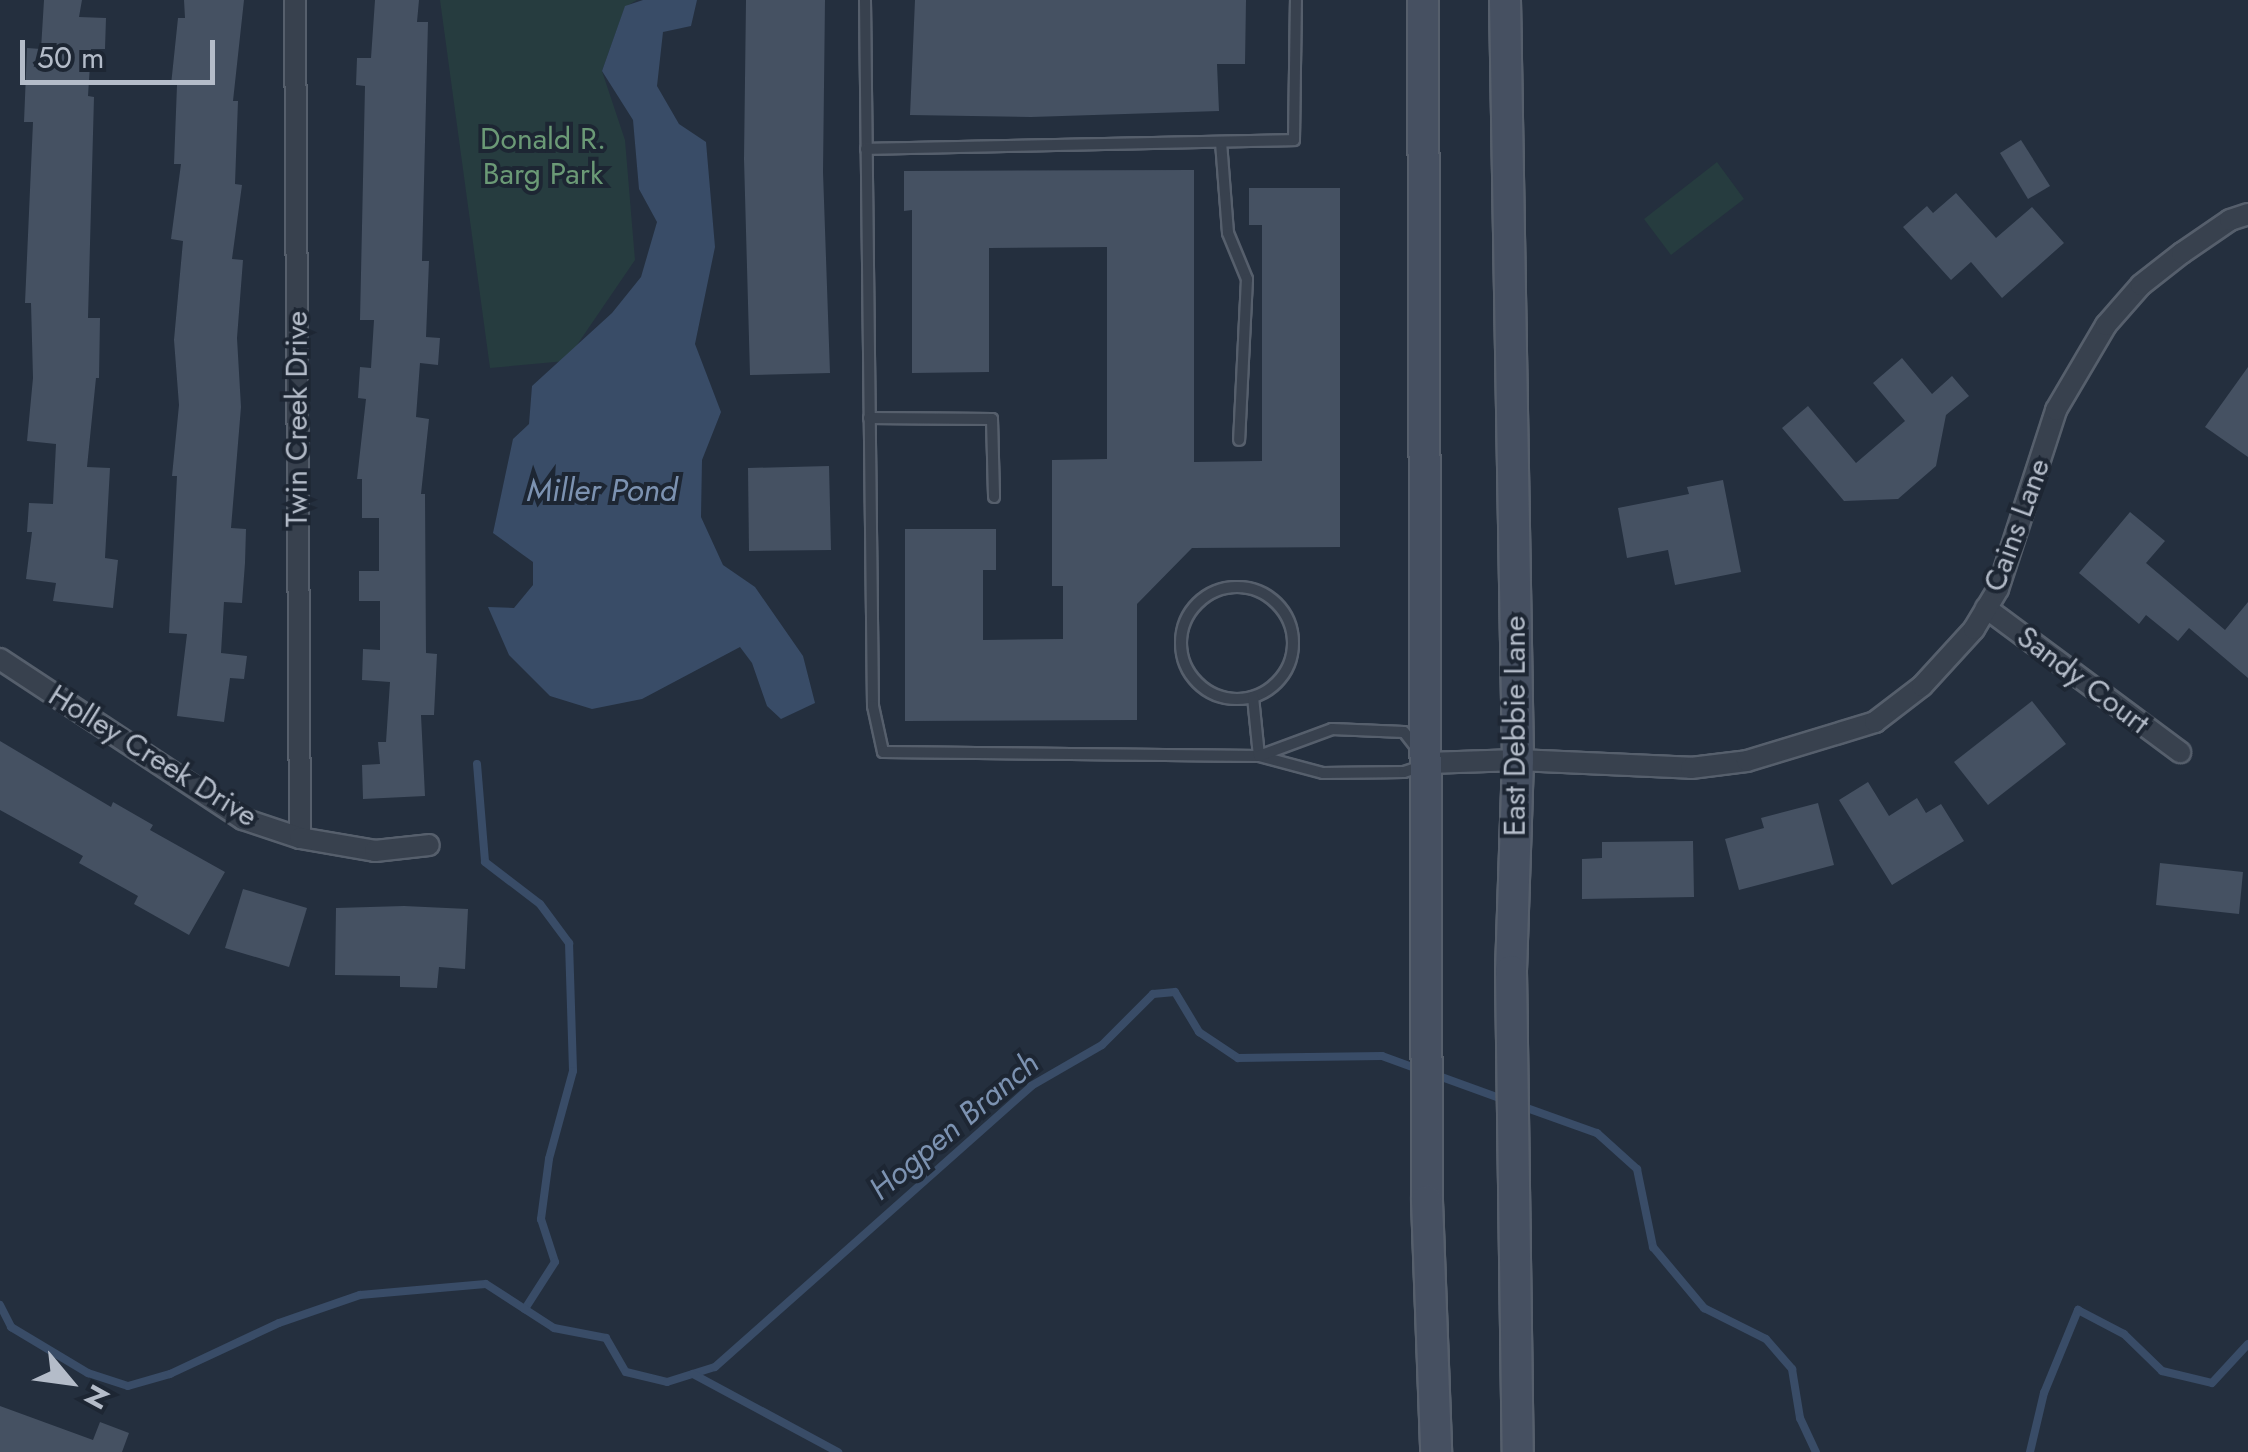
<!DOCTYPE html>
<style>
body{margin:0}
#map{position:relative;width:2248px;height:1452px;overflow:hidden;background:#242f3e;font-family:Jost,sans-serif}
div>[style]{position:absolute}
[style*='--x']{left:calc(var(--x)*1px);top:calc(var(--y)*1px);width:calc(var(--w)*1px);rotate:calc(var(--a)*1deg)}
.green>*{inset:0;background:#263c3f}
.water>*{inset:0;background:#394c67}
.stream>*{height:8px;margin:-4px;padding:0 4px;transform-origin:4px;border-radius:4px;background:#394c67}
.building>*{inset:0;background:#455162}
.roads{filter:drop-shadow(2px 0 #565f6c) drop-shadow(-2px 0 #565f6c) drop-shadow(0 2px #565f6c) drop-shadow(0 -2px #565f6c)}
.lane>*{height:10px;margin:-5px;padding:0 5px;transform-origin:5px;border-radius:5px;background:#38414e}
.lane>.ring{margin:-5px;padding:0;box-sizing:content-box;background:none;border:10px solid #38414e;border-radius:50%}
.street>*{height:20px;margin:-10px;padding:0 10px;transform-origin:10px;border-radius:10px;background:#38414e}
.secondary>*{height:30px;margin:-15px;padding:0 15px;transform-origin:15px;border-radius:15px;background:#465061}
span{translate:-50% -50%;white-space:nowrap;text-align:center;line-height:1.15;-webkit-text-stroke:8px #1d2633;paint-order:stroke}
.park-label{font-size:30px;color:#6b9a76}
.street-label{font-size:30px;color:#b4bcc9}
.water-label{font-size:32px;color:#7c92b1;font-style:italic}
.north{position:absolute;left:20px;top:1332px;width:100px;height:100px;-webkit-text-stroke:8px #1d2633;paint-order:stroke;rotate:119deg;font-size:28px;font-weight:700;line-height:40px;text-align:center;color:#b4bcc9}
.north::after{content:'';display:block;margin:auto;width:35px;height:45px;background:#b4bcc9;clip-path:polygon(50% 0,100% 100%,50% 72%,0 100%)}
.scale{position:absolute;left:20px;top:40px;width:195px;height:45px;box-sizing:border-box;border:5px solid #b4bcc9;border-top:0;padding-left:12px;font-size:30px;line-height:35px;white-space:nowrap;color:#b4bcc9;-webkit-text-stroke:8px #1d2633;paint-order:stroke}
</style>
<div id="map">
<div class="green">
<div style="clip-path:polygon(440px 0,637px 0,625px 7px,602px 71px,625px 140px,635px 260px,566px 361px,490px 368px)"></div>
<div style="clip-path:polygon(1717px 162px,1744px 199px,1671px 255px,1644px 219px)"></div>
</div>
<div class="water">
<div style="clip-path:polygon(643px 0,697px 0,691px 26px,663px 32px,657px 86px,679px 124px,706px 142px,715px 247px,695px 344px,721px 412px,702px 460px,701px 517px,723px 565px,755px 587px,803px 656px,815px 703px,781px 719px,767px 706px,752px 663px,740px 647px,642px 699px,592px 709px,550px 696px,509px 655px,488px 607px,514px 608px,533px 585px,533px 562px,493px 533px,513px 439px,529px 424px,532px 386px,612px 313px,641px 277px,657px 222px,639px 189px,633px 120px,602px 71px,625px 6px)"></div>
</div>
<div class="stream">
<div style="--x:477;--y:764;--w:98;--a:85.3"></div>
<div style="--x:485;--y:862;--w:69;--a:37.4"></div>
<div style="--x:540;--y:904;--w:49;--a:53.4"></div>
<div style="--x:569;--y:943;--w:128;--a:88.2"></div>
<div style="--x:573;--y:1071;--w:91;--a:105.3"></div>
<div style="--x:549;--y:1159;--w:61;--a:97.6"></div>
<div style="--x:541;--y:1219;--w:45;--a:72"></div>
<div style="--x:555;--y:1262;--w:56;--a:122.6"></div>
<div style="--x:1436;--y:1075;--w:77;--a:19.9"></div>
<div style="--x:1521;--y:1106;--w:81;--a:19.6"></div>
<div style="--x:1597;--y:1133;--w:54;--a:42"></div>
<div style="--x:1637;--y:1169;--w:80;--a:78.4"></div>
<div style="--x:1653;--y:1247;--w:80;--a:50.1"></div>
<div style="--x:1704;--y:1308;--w:69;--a:26.6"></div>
<div style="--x:1766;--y:1339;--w:40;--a:49"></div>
<div style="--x:1792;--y:1369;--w:50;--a:80.7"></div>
<div style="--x:1800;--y:1418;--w:38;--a:65"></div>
<div style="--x:0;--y:1305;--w:25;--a:63"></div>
<div style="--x:11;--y:1327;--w:90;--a:30.9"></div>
<div style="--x:88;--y:1373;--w:42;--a:18"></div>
<div style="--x:128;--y:1386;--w:44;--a:-15.9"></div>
<div style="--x:170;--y:1374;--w:120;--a:-25.1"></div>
<div style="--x:279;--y:1323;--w:86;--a:-19.1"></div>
<div style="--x:360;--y:1295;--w:126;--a:-5"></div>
<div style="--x:486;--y:1284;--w:81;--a:32.9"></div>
<div style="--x:554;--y:1328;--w:53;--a:10.9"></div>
<div style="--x:606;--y:1338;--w:39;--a:60"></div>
<div style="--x:626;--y:1372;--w:42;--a:13.7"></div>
<div style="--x:667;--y:1382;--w:50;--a:-17.4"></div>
<div style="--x:715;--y:1367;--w:423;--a:-41.6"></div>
<div style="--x:1031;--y:1086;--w:82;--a:-30"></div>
<div style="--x:1102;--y:1045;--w:72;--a:-45"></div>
<div style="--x:1153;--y:994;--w:22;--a:-5"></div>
<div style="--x:1175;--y:992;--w:47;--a:59"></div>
<div style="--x:1199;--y:1032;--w:47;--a:33.7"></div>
<div style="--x:1238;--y:1058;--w:144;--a:-0.8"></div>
<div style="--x:1382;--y:1056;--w:38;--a:20"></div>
<div style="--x:693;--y:1374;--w:165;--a:28.3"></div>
<div style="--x:2030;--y:1452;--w:61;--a:-76.7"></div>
<div style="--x:2044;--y:1393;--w:90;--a:-67.7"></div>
<div style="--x:2078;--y:1310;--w:52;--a:27.6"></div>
<div style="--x:2124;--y:1334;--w:53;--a:44.2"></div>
<div style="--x:2162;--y:1371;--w:51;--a:13.5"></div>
<div style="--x:2212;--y:1383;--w:53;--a:-47.3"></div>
</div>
<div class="building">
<div style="clip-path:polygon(44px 0,82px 0,79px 17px,106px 18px,105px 49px,91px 49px,88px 96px,94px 97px,88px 318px,100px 318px,99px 378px,96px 378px,87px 467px,110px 468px,105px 558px,118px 560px,113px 608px,53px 601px,56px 583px,26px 579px,32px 532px,27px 532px,29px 503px,53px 504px,56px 444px,27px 441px,33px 378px,31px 303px,25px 303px,33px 122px,24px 122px,27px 48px,41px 49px)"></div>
<div style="clip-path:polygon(184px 0,244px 0,233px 101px,238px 101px,235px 184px,242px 185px,232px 259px,243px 260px,237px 338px,241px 407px,231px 528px,246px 529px,245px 563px,242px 603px,224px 602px,221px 653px,247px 656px,244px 679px,230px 678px,224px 722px,177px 716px,187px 634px,169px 633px,177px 476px,172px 476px,179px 405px,174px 340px,183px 241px,171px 239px,181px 164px,174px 164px,177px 85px,171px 85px,178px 18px,185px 18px)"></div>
<div style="clip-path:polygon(375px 0,419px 0,417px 22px,428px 22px,422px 261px,429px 261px,426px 337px,440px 338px,438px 365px,420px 363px,416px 417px,429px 419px,421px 494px,425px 494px,426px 653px,437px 654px,434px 715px,421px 715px,425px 796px,363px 799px,362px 765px,380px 764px,378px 742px,386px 742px,390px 682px,362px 680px,363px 649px,380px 650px,380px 601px,359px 601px,359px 571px,379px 571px,379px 518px,362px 518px,362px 479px,357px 479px,366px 399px,358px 398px,360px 367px,371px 368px,374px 320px,360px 320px,365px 86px,356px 85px,357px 58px,371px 58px)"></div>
<div style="clip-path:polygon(746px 0,825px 0,823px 172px,830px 373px,750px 375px,744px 159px)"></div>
<div style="clip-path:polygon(915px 0,1246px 0,1245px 64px,1217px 64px,1219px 111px,1031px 117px,910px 115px)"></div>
<div style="clip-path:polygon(2021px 140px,2050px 186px,2028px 199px,2000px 153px)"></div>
<div style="clip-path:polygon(1194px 170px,1194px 462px,1262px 461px,1262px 225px,1249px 225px,1249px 188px,1340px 188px,1340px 547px,1192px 548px,1137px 604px,1137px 720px,905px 721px,905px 529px,996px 529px,996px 570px,983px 570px,983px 640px,1063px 639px,1063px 586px,1052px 586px,1052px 460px,1107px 459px,1107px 247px,989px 248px,989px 372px,912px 373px,912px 210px,904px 211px,904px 171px)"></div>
<div style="clip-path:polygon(1956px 193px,1996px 238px,2032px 207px,2064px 243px,2002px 298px,1971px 262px,1951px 280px,1903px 227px,1927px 206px,1933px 213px)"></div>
<div style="clip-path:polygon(1902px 358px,1932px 394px,1952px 376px,1969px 396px,1946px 415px,1936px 466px,1898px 499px,1844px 501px,1782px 428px,1808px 406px,1856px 463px,1905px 421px,1873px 383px)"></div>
<div style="clip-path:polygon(2248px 367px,2248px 457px,2205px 427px)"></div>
<div style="clip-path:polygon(829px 466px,831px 550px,749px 551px,748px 468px)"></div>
<div style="clip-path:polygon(1723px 480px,1741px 572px,1675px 585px,1668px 550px,1627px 558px,1618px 508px,1689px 494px,1687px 487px)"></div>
<div style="clip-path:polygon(2130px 512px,2165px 541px,2146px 563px,2225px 630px,2248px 602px,2248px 678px,2189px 628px,2178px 641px,2146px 615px,2139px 624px,2079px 573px)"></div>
<div style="clip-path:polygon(2032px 701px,2066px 744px,1988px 805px,1954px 762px)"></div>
<div style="clip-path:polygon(0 741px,111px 807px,113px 802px,153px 825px,150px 830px,225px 872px,189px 935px,134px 904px,138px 896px,79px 863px,83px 856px,0 810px)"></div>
<div style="clip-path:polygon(1868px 782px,1889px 816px,1917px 798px,1926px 813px,1941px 804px,1964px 841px,1892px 885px,1839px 800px)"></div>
<div style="clip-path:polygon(1818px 803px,1834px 865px,1739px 890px,1725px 839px,1764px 828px,1761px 818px)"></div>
<div style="clip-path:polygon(1693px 841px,1694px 897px,1582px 899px,1582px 859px,1602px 858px,1602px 842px)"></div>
<div style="clip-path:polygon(2160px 863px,2243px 872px,2239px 914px,2156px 905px)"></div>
<div style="clip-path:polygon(243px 889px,307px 908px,289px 967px,225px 948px)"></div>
<div style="clip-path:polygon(404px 906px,468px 909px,465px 969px,439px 967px,437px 988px,400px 987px,400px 976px,335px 975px,336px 908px)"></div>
<div style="clip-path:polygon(0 1406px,93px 1440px,100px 1422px,129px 1433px,122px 1452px,0 1452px)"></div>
</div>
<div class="roads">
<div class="lane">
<div style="--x:865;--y:0;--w:706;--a:89.35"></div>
<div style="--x:873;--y:706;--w:47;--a:77.7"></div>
<div style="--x:883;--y:752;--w:376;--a:0.6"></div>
<div style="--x:1259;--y:756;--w:66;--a:14.9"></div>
<div style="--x:1323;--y:773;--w:81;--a:-0.7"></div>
<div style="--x:1404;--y:772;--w:19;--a:-18"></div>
<div style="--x:1221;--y:142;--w:91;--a:85.6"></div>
<div style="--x:1228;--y:233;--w:50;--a:67.6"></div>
<div style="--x:1247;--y:279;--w:161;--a:92.8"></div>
<div style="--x:866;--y:149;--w:428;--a:-1.2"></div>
<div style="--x:1294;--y:140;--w:140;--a:-89.2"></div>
<div style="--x:869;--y:418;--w:123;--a:0.5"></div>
<div style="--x:992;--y:419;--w:78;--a:88.5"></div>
<div class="ring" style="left:1181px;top:587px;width:102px;height:102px"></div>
<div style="--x:1253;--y:697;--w:59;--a:84.2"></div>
<div style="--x:1259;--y:756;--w:78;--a:-20.3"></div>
<div style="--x:1332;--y:729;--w:72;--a:2.4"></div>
<div style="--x:1404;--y:732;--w:24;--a:52"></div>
</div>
<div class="street">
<div style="--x:295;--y:0;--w:838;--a:89.66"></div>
<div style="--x:1986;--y:608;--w:242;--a:36.6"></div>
<div style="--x:0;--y:659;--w:291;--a:33.4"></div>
<div style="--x:243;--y:819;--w:60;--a:18.4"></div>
<div style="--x:300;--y:838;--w:76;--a:9.8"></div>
<div style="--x:375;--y:851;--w:54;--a:-6.3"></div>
<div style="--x:1428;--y:763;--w:90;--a:-1.9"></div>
<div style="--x:1518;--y:760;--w:173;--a:2.6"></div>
<div style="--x:1691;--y:768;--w:56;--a:-7.1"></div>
<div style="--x:1747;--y:761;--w:134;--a:-16.9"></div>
<div style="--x:1875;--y:722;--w:59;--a:-37.5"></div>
<div style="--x:1922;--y:686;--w:77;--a:-47.6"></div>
<div style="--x:1974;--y:629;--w:47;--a:-59"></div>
<div style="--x:1998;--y:589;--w:188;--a:-72"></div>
<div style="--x:2056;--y:410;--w:99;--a:-59.5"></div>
<div style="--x:2106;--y:325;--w:53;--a:-48.8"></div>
<div style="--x:2141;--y:285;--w:52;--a:-38"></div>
<div style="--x:2182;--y:253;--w:58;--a:-34.5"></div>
<div style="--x:2230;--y:220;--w:19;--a:-18"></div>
</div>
<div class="secondary">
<div style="--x:1423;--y:0;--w:1201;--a:89.81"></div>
<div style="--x:1427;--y:1201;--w:251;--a:87.9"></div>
<div style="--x:1505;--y:0;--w:760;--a:89.02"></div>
<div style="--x:1518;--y:760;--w:211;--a:91.9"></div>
<div style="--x:1511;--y:971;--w:481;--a:89.2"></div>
</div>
</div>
<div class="park-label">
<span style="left:543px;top:156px">Donald R.<br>Barg Park</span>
</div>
<div class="street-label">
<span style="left:297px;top:419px;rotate:-90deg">Twin Creek Drive</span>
<span style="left:2017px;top:525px;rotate:-70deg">Cains Lane</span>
<span style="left:2083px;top:680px;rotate:37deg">Sandy Court</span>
<span style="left:1515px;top:726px;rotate:-90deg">East Debbie Lane</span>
<span style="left:153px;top:756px;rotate:32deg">Holley Creek Drive</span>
</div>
<div class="water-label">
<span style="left:602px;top:490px">Miller Pond</span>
<span style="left:954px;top:1126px;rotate:-40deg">Hogpen Branch</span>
</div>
<div class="north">N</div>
<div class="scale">50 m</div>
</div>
